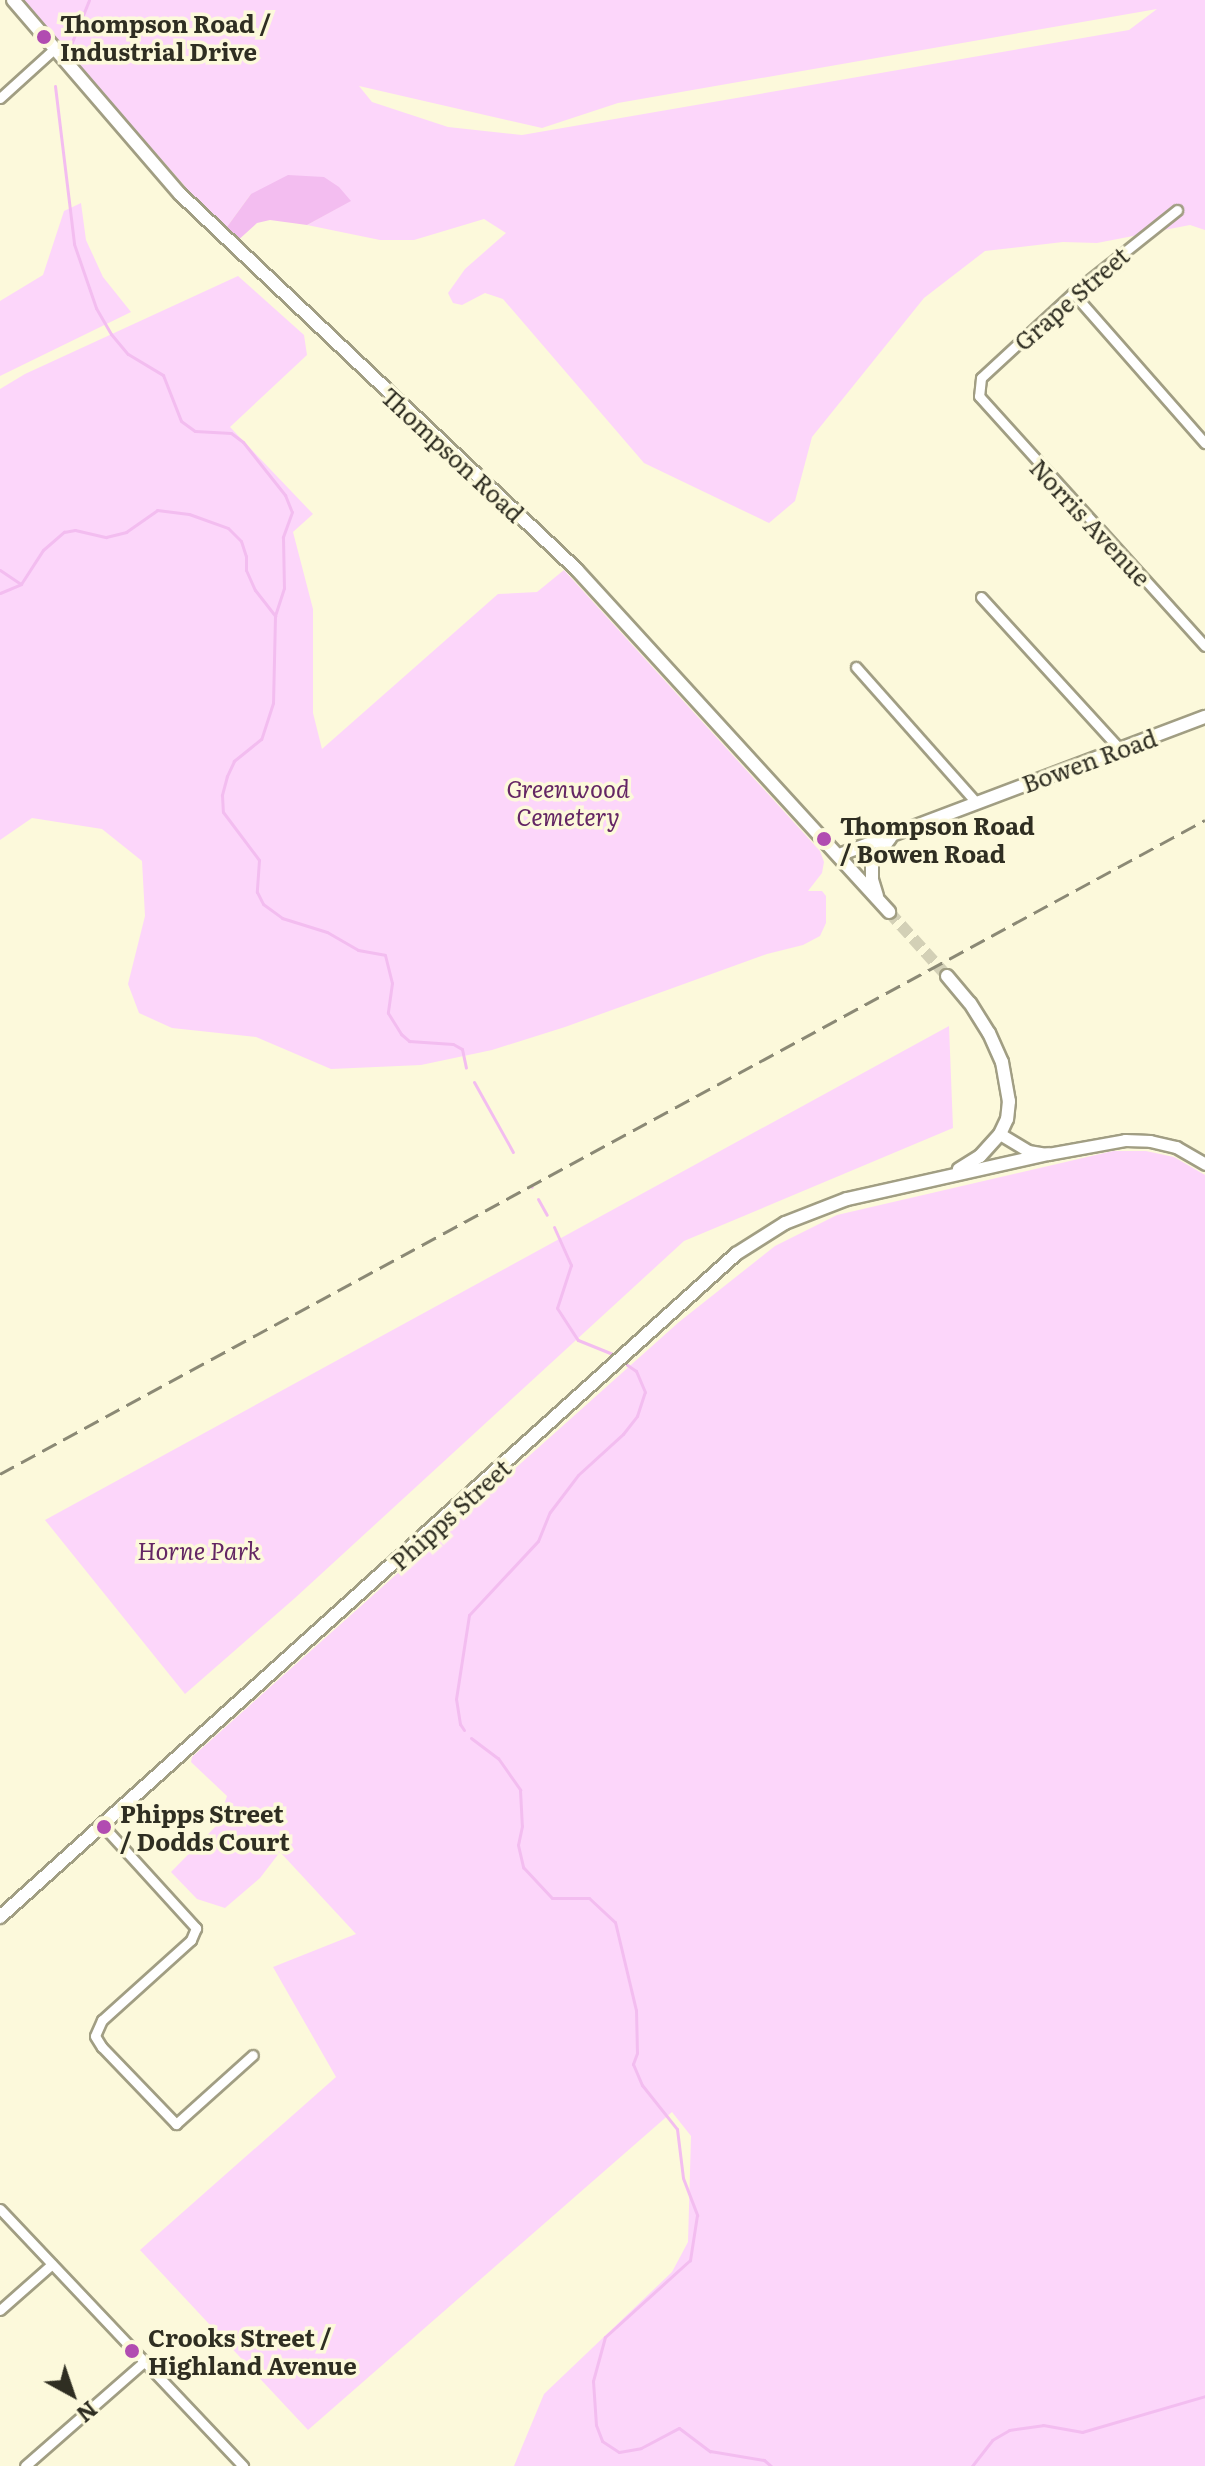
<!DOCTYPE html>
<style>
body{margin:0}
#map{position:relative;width:1205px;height:2466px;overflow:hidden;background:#fcf9db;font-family:Literata,serif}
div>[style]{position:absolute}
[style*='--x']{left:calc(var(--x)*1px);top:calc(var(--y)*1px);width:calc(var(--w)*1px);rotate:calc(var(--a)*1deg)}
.green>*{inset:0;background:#fcd6fa}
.water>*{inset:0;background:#f3bdf0}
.stream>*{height:3px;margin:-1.5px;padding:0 1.5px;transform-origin:1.5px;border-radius:1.5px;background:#f3bdf0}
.secondary-tunnel>*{height:12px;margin-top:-6px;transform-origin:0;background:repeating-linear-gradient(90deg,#d3d0b6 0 12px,transparent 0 18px)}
.roads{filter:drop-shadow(2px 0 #a19e83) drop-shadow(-2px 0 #a19e83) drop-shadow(0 2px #a19e83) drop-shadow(0 -2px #a19e83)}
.minor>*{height:9px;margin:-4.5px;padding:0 4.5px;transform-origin:4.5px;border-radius:4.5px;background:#fff}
.tertiary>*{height:11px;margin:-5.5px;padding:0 5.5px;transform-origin:5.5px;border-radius:5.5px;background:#fff}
.secondary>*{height:12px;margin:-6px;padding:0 6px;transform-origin:6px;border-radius:6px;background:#fff}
.rail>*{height:3px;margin-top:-1.5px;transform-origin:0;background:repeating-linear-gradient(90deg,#8b8975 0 16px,transparent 0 24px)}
.dots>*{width:22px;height:22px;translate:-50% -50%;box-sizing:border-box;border:4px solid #fcf9db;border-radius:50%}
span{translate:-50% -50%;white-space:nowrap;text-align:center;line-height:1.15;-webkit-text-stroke:7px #fcf9db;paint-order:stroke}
.poi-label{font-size:24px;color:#2f2e22;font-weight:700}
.left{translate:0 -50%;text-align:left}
.street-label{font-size:24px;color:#2f2e22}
.park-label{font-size:24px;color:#642664;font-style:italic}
.north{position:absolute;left:32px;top:2354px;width:80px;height:80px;-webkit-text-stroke:6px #fcf9db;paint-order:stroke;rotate:140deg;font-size:22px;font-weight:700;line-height:32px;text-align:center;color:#2f2e22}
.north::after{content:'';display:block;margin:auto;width:28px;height:36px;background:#2f2e22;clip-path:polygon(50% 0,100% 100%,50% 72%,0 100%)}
</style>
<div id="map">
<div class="green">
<div style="clip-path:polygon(evenodd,22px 0,1205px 0,1205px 230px,1190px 225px,1097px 243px,1063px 242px,985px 251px,924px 298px,812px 437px,795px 501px,769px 523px,644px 463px,503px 299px,485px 293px,462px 305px,453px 303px,448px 293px,465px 269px,506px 233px,484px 219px,414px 240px,380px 240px,307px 225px,350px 201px,251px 194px,224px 231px,22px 0,1157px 9px,1129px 30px,522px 135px,448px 127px,372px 102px,359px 86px,542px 128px,618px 103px,1157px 9px)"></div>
<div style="clip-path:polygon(81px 203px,86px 240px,103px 277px,131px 312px,0 376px,0 301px,43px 275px,64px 211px)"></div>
<div style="clip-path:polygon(238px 276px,304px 335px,307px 355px,230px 427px,313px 514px,293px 532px,313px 609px,313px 713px,322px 749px,498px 594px,537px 592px,564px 570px,820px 851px,824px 862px,822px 873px,808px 891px,822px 891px,826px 896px,826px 923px,820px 936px,803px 945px,767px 954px,565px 1027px,492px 1050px,421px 1065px,331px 1069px,256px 1037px,172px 1028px,139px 1013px,128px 984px,145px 916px,142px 861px,102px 829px,32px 818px,0 840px,0 389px,25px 374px)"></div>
<div style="clip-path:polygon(949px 1026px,953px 1128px,684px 1241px,295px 1598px,185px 1694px,45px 1520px)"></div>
<div style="clip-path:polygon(1113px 1151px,1146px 1151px,1174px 1157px,1205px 1175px,1205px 2466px,514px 2466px,544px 2394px,672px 2272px,688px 2242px,691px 2136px,672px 2112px,308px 2430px,140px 2250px,336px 2077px,273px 1967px,356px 1934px,280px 1852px,260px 1878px,225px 1908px,197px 1899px,171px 1872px,218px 1824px,227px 1796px,191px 1762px,192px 1757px,679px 1322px,775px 1246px,837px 1215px)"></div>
</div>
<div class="water">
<div style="clip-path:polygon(288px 175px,324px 177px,339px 187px,351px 201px,307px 225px,270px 220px,257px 223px,235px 243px,224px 231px,251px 194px)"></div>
</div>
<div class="stream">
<div style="--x:68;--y:52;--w:56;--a:-68"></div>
<div style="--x:55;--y:86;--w:159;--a:83.1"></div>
<div style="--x:74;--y:244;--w:68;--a:71"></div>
<div style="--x:96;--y:308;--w:30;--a:60"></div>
<div style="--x:111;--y:334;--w:26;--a:50"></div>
<div style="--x:128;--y:354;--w:41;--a:31"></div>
<div style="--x:163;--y:375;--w:49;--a:68.6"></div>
<div style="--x:181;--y:421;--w:17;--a:36"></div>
<div style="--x:195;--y:431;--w:36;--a:3"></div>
<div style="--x:231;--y:433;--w:15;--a:37"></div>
<div style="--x:243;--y:442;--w:68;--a:51.6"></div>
<div style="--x:285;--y:495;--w:18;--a:68"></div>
<div style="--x:292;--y:512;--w:27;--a:110"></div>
<div style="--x:283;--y:537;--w:51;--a:88.9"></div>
<div style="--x:284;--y:588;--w:29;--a:108"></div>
<div style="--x:275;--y:616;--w:87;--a:91.3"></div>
<div style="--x:273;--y:703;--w:38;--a:108"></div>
<div style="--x:261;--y:739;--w:35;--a:141"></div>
<div style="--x:234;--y:761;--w:17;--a:115"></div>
<div style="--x:227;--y:776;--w:20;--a:105"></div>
<div style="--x:222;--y:795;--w:17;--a:87"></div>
<div style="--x:223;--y:812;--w:60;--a:53.1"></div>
<div style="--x:259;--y:860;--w:32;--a:94"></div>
<div style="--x:257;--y:892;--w:13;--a:63"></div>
<div style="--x:263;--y:904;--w:24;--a:36"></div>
<div style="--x:282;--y:918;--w:47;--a:17.3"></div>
<div style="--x:327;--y:932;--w:36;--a:30"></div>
<div style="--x:358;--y:950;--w:27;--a:10"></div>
<div style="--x:385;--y:955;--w:29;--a:76"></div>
<div style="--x:392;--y:983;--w:30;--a:98"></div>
<div style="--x:388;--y:1013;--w:25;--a:58"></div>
<div style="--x:401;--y:1034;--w:11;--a:41"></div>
<div style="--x:409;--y:1041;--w:44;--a:3.9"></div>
<div style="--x:453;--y:1044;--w:10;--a:29"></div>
<div style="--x:462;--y:1049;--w:19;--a:78"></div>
<div style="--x:0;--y:570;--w:25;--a:34"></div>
<div style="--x:0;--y:593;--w:23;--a:-23"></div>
<div style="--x:21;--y:584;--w:40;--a:-57.1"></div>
<div style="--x:43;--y:550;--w:28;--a:-41"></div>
<div style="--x:64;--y:532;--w:11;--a:-10"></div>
<div style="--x:75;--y:530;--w:32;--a:13"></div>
<div style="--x:106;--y:537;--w:21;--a:-14"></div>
<div style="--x:126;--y:532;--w:38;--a:-35"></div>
<div style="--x:157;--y:510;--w:32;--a:7"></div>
<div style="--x:189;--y:514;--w:41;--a:19.7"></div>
<div style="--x:228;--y:528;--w:18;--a:45"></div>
<div style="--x:241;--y:541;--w:16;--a:72"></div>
<div style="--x:246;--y:556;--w:14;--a:90"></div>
<div style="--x:246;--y:570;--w:22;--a:66"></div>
<div style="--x:255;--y:590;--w:33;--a:52"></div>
<div style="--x:474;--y:1082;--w:80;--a:60.9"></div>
<div style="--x:531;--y:1186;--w:1;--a:45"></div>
<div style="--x:538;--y:1199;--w:18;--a:61"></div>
<div style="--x:554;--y:1227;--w:42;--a:65.9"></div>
<div style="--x:571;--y:1265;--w:45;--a:108"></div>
<div style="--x:557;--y:1308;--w:38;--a:57"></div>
<div style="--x:578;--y:1340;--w:38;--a:22"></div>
<div style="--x:464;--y:1730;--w:7;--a:-124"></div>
<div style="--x:460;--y:1724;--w:25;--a:-99"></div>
<div style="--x:456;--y:1699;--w:85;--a:-81.2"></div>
<div style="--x:469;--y:1615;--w:101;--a:-47"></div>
<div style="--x:538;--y:1541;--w:31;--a:-68"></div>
<div style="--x:550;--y:1512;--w:46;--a:-52.9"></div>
<div style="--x:578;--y:1475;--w:61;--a:-42.3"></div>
<div style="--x:623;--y:1434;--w:23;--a:-52"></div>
<div style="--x:637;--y:1416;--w:25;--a:-72"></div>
<div style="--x:645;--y:1392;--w:23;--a:-113"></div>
<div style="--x:636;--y:1371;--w:11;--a:-146"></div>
<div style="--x:471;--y:1738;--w:34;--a:37"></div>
<div style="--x:498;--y:1758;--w:39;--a:55"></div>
<div style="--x:520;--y:1790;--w:36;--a:87"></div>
<div style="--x:522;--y:1826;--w:19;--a:102"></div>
<div style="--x:518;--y:1845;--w:23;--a:77"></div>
<div style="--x:523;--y:1867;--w:42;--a:46.9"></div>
<div style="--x:552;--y:1898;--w:37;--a:0"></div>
<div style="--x:589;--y:1898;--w:35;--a:43"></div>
<div style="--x:615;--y:1922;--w:90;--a:76.6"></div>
<div style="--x:636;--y:2010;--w:43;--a:88.7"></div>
<div style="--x:637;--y:2053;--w:12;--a:110"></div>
<div style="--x:633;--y:2064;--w:23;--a:67"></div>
<div style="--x:642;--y:2085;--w:56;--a:51.5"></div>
<div style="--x:677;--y:2129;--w:49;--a:83"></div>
<div style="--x:683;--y:2178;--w:40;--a:69"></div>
<div style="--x:697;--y:2215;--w:46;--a:98.8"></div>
<div style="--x:690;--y:2260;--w:115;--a:137.8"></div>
<div style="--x:605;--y:2337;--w:46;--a:105.3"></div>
<div style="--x:593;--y:2381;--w:44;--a:86.1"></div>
<div style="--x:596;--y:2425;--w:17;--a:69"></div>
<div style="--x:602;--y:2441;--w:20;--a:33"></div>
<div style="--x:619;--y:2452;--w:22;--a:-10"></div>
<div style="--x:641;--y:2448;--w:43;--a:-27.8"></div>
<div style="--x:679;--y:2428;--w:39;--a:37"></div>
<div style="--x:710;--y:2451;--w:55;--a:9.5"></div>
<div style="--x:764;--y:2460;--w:9;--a:41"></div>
<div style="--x:972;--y:2466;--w:33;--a:-52"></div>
<div style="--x:992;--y:2440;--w:20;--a:-30"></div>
<div style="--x:1009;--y:2430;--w:34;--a:-8"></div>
<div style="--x:1043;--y:2425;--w:40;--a:10"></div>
<div style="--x:1082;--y:2432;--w:128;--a:-16.3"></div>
</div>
<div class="secondary-tunnel">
<div style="--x:889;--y:912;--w:86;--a:47.8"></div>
</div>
<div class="roads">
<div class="minor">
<div style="--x:0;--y:98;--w:73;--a:-42.2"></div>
<div style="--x:1177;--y:210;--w:133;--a:141.4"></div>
<div style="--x:1073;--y:293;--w:125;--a:137.3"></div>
<div style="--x:981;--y:378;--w:18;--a:96"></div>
<div style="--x:979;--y:396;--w:337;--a:47.9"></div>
<div style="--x:1073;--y:293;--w:200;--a:48.7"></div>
<div style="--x:981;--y:597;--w:206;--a:47.6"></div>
<div style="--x:856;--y:667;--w:179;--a:48.4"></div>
<div style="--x:104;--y:1827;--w:137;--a:47.7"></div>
<div style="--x:196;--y:1928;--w:13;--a:113"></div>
<div style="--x:191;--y:1940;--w:120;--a:138"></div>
<div style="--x:102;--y:2020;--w:17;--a:114"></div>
<div style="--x:95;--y:2036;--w:13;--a:58"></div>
<div style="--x:102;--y:2047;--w:107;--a:46.1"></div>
<div style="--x:176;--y:2124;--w:103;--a:-41.9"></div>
<div style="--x:0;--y:2209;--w:354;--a:46.6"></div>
<div style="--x:0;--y:2310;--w:69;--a:-41.5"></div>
<div style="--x:25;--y:2466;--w:158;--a:-41.2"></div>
</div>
<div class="tertiary">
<div style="--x:1000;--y:1134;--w:33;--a:31"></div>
<div style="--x:1028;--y:1151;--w:20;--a:9"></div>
<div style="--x:1048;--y:1154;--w:78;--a:-10.3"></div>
<div style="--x:1125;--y:1140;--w:25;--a:2"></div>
<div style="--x:1150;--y:1141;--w:27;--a:13"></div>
<div style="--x:1176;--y:1147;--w:34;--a:30"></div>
</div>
<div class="secondary">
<div style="--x:13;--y:0;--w:256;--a:49.3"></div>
<div style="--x:180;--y:194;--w:547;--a:43.44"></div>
<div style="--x:577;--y:570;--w:463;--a:47.6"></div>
<div style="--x:839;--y:855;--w:391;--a:-20.7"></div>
<div style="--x:877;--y:896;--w:17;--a:-107"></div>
<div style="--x:872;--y:880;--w:18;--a:-90"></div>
<div style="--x:872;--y:862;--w:30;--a:-53"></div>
<div style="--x:947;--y:976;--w:35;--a:50"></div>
<div style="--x:970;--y:1003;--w:36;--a:58"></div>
<div style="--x:989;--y:1033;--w:32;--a:66"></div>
<div style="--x:1002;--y:1062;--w:40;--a:80"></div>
<div style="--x:1009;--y:1101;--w:18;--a:96"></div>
<div style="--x:1007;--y:1119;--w:17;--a:115"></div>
<div style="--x:1000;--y:1134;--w:30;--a:132"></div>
<div style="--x:980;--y:1156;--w:25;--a:148"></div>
<div style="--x:0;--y:1917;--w:991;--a:-42.01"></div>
<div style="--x:736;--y:1254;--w:58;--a:-32.3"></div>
<div style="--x:785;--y:1223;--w:66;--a:-21.2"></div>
<div style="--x:847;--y:1199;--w:206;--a:-12.6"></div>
</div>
</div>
<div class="rail">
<div style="--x:0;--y:1474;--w:1371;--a:-28.49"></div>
</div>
<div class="dots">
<div style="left:44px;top:37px;background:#b14cb1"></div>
<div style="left:824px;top:839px;background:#b14cb1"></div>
<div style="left:104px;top:1827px;background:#b14cb1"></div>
<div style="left:132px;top:2351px;background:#b14cb1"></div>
</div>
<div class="poi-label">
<span class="left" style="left:60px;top:37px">Thompson Road /<br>Industrial Drive</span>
<span class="left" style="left:840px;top:839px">Thompson Road<br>/ Bowen Road</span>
<span class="left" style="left:120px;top:1827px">Phipps Street<br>/ Dodds Court</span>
<span class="left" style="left:148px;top:2351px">Crooks Street /<br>Highland Avenue</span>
</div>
<div class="street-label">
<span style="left:1071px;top:298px;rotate:-41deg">Grape Street</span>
<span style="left:453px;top:454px;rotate:43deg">Thompson Road</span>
<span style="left:1091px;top:522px;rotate:47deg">Norris Avenue</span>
<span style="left:1089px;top:760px;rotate:-20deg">Bowen Road</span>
<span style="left:450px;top:1514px;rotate:-42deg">Phipps Street</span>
</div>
<div class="park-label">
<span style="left:568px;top:802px">Greenwood<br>Cemetery</span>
<span style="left:199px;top:1550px">Horne Park</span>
</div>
<div class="north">N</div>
</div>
